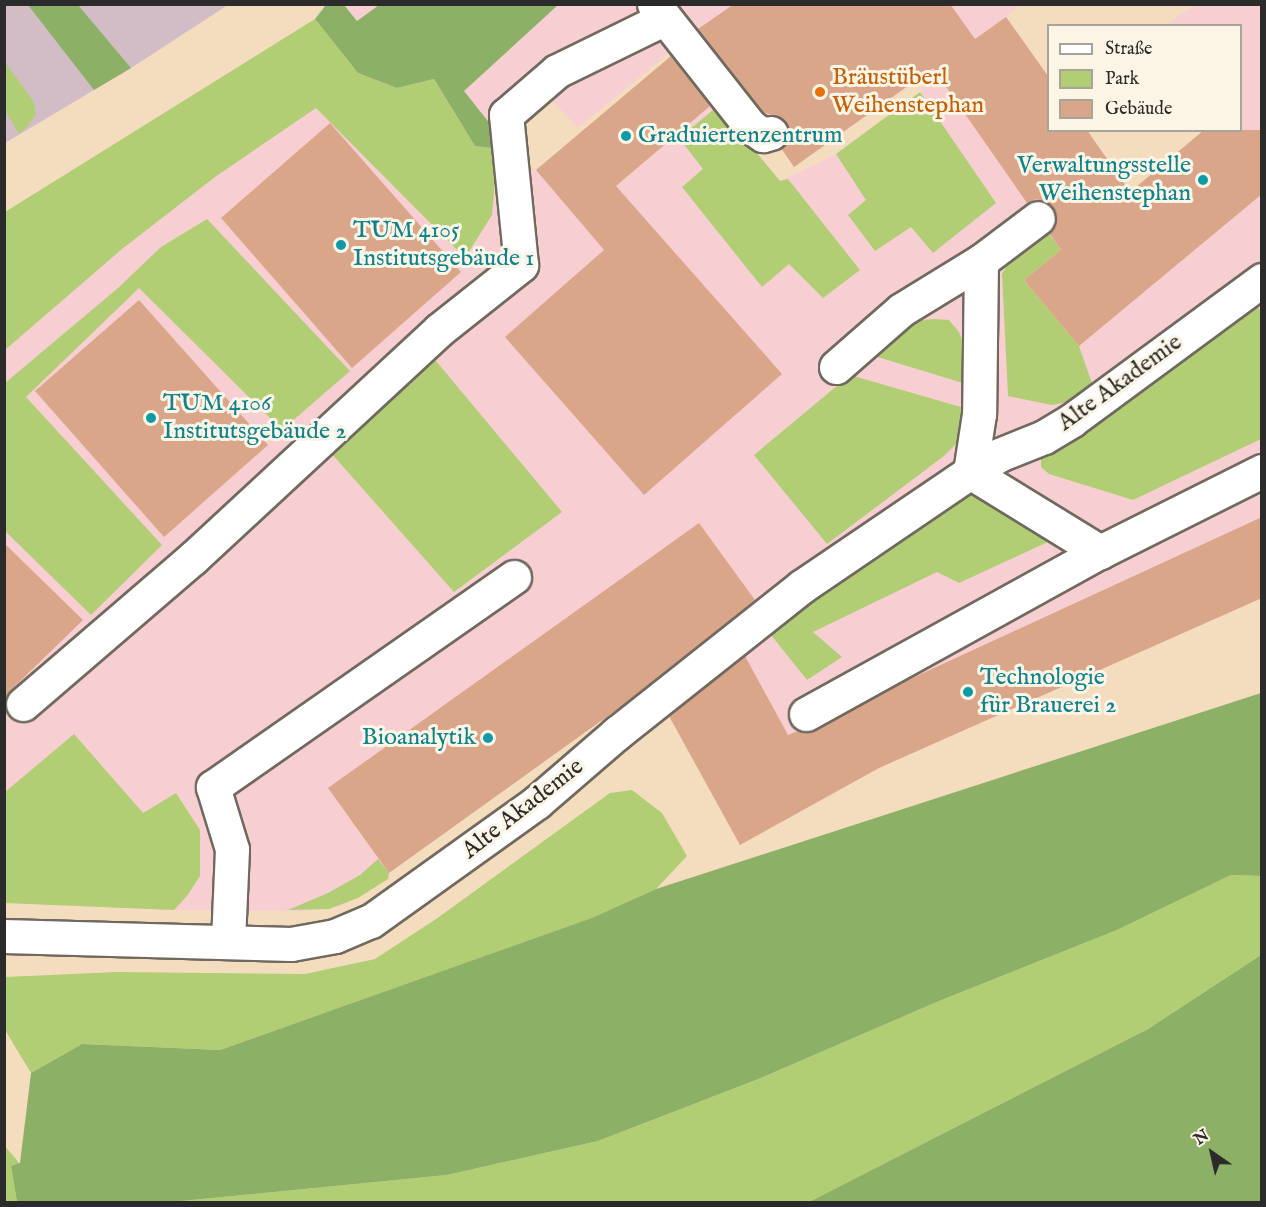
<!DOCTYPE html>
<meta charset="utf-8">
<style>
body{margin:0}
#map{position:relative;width:1266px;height:1207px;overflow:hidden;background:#f4ddbf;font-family:"IM FELL English",serif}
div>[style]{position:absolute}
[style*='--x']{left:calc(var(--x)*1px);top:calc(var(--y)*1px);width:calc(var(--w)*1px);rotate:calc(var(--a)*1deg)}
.built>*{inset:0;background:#f7cfd3}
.industrial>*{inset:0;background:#d2bdc7}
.green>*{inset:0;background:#b1ce75}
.forest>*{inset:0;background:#8cb166}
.building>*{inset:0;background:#daa68a}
.roads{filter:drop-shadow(2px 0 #71695f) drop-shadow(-2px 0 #71695f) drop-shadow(0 2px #71695f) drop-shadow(0 -2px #71695f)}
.minor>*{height:33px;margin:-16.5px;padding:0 16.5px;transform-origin:16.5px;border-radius:16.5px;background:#fff}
.dots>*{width:16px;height:16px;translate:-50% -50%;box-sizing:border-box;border:3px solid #fcf5e5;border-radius:50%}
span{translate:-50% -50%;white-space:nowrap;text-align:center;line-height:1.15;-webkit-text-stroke:6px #fcf5e5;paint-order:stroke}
.food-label{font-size:24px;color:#c56008}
.left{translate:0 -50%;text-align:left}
.culture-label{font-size:24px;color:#0d838f}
.right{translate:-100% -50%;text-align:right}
.street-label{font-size:24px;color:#2b2b2b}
.frame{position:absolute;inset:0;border:6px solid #2b2b2b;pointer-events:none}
.legend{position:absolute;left:1047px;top:24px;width:195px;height:108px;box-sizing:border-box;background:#fcf5e5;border:2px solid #a8a49b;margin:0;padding:8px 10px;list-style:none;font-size:18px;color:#2b2b2b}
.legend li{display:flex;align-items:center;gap:12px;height:30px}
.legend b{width:30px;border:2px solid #a8a49b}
.north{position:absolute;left:1182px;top:1123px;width:60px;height:60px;-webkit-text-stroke:4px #fcf5e5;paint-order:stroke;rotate:326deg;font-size:16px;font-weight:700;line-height:24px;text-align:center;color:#2b2b2b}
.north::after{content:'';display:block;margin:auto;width:21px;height:27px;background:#2b2b2b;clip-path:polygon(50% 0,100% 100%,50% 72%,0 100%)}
</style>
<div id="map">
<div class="built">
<div style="clip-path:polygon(evenodd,326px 4px,1019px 5px,1006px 17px,1048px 76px,1048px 130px,1087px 131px,1131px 191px,1204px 131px,1240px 130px,1240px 26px,1171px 26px,1169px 23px,1194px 5px,1261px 5px,1261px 598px,879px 768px,740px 845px,663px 706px,647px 687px,389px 873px,388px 879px,341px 906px,303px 911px,174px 910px,5px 903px,5px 212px,315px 19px,326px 4px,697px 30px,794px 167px,932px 70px,920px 92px,836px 154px,780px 181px,675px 53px,537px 170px,498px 149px,491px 125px,543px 91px,578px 128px,697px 30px)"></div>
</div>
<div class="industrial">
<div style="clip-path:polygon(5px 5px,228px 5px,131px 68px,5px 143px)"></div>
</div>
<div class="green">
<div style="clip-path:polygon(315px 19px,358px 73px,397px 88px,434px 79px,475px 146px,498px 149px,492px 215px,465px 258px,316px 108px,215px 177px,122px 249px,5px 350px,5px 212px)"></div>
<div style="clip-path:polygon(4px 61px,34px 102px,36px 114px,29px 125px,19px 134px,5px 110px)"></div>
<div style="clip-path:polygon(920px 92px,996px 203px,933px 253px,911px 227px,875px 251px,848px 215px,866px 200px,836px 154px)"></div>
<div style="clip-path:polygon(718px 106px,780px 181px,788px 179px,860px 270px,823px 298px,789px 264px,762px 287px,682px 187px,703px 169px,679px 138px)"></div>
<div style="clip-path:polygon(207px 219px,350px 371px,282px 430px,139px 288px,26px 397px,162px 545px,91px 615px,5px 531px,5px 383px,118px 288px,161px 247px)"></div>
<div style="clip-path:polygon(1046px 230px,1061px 250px,1024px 280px,1079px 346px,1093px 386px,1072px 401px,1052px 405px,1008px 396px,1002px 274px,1010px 260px)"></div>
<div style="clip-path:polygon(1251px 300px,1261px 311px,1261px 439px,1133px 500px,1049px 474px,1041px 467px,1041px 459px)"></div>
<div style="clip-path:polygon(935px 319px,949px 320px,959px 332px,967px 351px,966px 384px,871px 355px,904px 328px,921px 320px)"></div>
<div style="clip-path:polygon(431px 355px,562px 512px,454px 592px,331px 453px)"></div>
<div style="clip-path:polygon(850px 375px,968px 409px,967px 433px,944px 456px,827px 544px,754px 455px)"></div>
<div style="clip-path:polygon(951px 486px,1063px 516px,1076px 529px,959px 583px,937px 572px,813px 632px,842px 657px,807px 680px,767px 630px)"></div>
<div style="clip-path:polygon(74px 734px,143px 813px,176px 793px,200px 830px,200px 876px,187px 896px,174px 910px,5px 903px,5px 792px)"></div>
<div style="clip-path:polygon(632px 790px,662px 813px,687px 856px,656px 889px,593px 918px,220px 1050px,82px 1044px,31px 1073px,5px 1030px,5px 977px,117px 972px,305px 974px,375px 959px,436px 919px,610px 793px)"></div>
<div style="clip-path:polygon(378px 859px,389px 873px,388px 879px,358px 898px,329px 909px,288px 910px,328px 893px,360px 875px)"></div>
<div style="clip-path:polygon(1231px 875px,1261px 876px,1261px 955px,1148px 1029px,809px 1202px,171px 1202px,447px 1175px,598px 1141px,761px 1078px,939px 1001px,1117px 930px)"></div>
<div style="clip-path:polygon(4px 1145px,20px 1164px,11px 1166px,17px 1202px,5px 1202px)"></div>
</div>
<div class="forest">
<div style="clip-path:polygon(28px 5px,78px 5px,131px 68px,94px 90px)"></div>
<div style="clip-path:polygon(326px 5px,344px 5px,357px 21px,379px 5px,558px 5px,464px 91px,491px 125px,498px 149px,475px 146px,434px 79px,397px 88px,358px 73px,315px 19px)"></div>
<div style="clip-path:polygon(1261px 693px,1261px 876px,1231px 875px,1117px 930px,939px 1001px,761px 1078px,598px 1141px,447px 1175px,171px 1202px,17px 1202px,11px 1166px,20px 1163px,31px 1073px,82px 1044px,220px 1050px,592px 918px,656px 889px)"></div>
<div style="clip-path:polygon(1261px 955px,1261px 1202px,809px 1202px,1148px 1029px)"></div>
</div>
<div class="building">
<div style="clip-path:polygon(734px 4px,950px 4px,975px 39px,1006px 17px,1048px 76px,1048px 130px,1087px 130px,1130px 192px,1204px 130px,1262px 130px,1262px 194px,1079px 346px,1024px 280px,1061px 250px,1049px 233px,1055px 225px,1056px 215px,1053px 207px,1045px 201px,1036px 199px,1027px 203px,933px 68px,794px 167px,781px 148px,789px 138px,789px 129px,785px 120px,763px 112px,698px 29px)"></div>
<div style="clip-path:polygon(671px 56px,710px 106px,616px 186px,782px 374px,644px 495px,505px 337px,604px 250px,536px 170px)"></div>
<div style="clip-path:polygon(330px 123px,461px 272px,352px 368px,221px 218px)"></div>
<div style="clip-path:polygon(139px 300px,268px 445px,164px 537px,35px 391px)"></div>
<div style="clip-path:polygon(1262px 517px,1262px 598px,879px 768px,740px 845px,669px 716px,745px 656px,788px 735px,798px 731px,814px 731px,895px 686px)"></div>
<div style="clip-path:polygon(699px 523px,755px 600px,619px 708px,389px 873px,328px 788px)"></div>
<div style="clip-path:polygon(4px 543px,83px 620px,11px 690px,4px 700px)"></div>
</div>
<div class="roads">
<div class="minor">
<div style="--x:654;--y:4;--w:155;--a:51.8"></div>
<div style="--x:750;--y:126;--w:16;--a:35"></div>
<div style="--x:763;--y:135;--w:8;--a:-14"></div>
<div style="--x:981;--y:261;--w:71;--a:-37"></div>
<div style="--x:836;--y:367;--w:86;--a:-41.2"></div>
<div style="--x:901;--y:310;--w:94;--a:-31.5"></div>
<div style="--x:981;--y:261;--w:153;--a:90.7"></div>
<div style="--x:979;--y:414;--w:59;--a:98.8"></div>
<div style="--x:970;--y:472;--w:153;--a:31.6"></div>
<div style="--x:1100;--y:552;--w:181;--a:-26.6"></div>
<div style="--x:23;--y:704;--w:224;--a:-40.7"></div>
<div style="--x:193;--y:558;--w:335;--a:-42.8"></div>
<div style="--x:439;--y:330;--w:105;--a:-38.4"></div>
<div style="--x:521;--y:265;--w:151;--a:-95.7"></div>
<div style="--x:506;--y:115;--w:67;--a:-40.8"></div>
<div style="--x:557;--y:71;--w:118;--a:-26.1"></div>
<div style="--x:806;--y:714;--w:336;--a:-28.9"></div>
<div style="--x:4;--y:936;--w:287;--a:1.6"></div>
<div style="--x:291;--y:944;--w:45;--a:-10.3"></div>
<div style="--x:335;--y:936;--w:39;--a:-23"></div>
<div style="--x:371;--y:921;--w:204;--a:-35.6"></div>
<div style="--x:537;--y:802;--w:106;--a:-40.8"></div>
<div style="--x:617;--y:733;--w:235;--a:-38.4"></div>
<div style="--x:801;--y:587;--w:204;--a:-34.2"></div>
<div style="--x:970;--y:472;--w:34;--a:-30"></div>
<div style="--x:999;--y:455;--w:48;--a:-21.8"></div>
<div style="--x:1044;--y:437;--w:33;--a:-31"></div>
<div style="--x:1072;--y:420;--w:236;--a:-36.4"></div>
<div style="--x:228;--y:941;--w:92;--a:-87.5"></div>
<div style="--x:232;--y:849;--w:65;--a:-107"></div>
<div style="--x:213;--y:787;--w:367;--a:-34.9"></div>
</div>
</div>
<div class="dots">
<div style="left:820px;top:92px;background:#e8710a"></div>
<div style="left:626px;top:136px;background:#0f9aa8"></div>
<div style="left:1203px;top:180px;background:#0f9aa8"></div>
<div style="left:341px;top:245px;background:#0f9aa8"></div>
<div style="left:151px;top:418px;background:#0f9aa8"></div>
<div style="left:968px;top:692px;background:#0f9aa8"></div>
<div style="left:488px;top:738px;background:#0f9aa8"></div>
</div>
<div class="food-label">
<span class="left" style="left:832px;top:92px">Bräustüberl<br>Weihenstephan</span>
</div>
<div class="culture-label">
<span class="left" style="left:638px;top:136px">Graduiertenzentrum</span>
<span class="right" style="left:1191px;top:180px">Verwaltungsstelle<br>Weihenstephan</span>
<span class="left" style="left:353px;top:245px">TUM 4105<br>Institutsgebäude 1</span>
<span class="left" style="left:163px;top:418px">TUM 4106<br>Institutsgebäude 2</span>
<span class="left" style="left:980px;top:692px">Technologie<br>für Brauerei 2</span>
<span class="right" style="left:476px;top:738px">Bioanalytik</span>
</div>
<div class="street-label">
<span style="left:1120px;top:383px;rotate:-36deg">Alte Akademie</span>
<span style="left:523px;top:809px;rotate:-38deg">Alte Akademie</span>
</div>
<div class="frame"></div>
<ul class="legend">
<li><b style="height:8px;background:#fff"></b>Straße</li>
<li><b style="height:16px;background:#b1ce75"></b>Park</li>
<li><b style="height:16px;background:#daa68a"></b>Gebäude</li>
</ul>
<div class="north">N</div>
</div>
